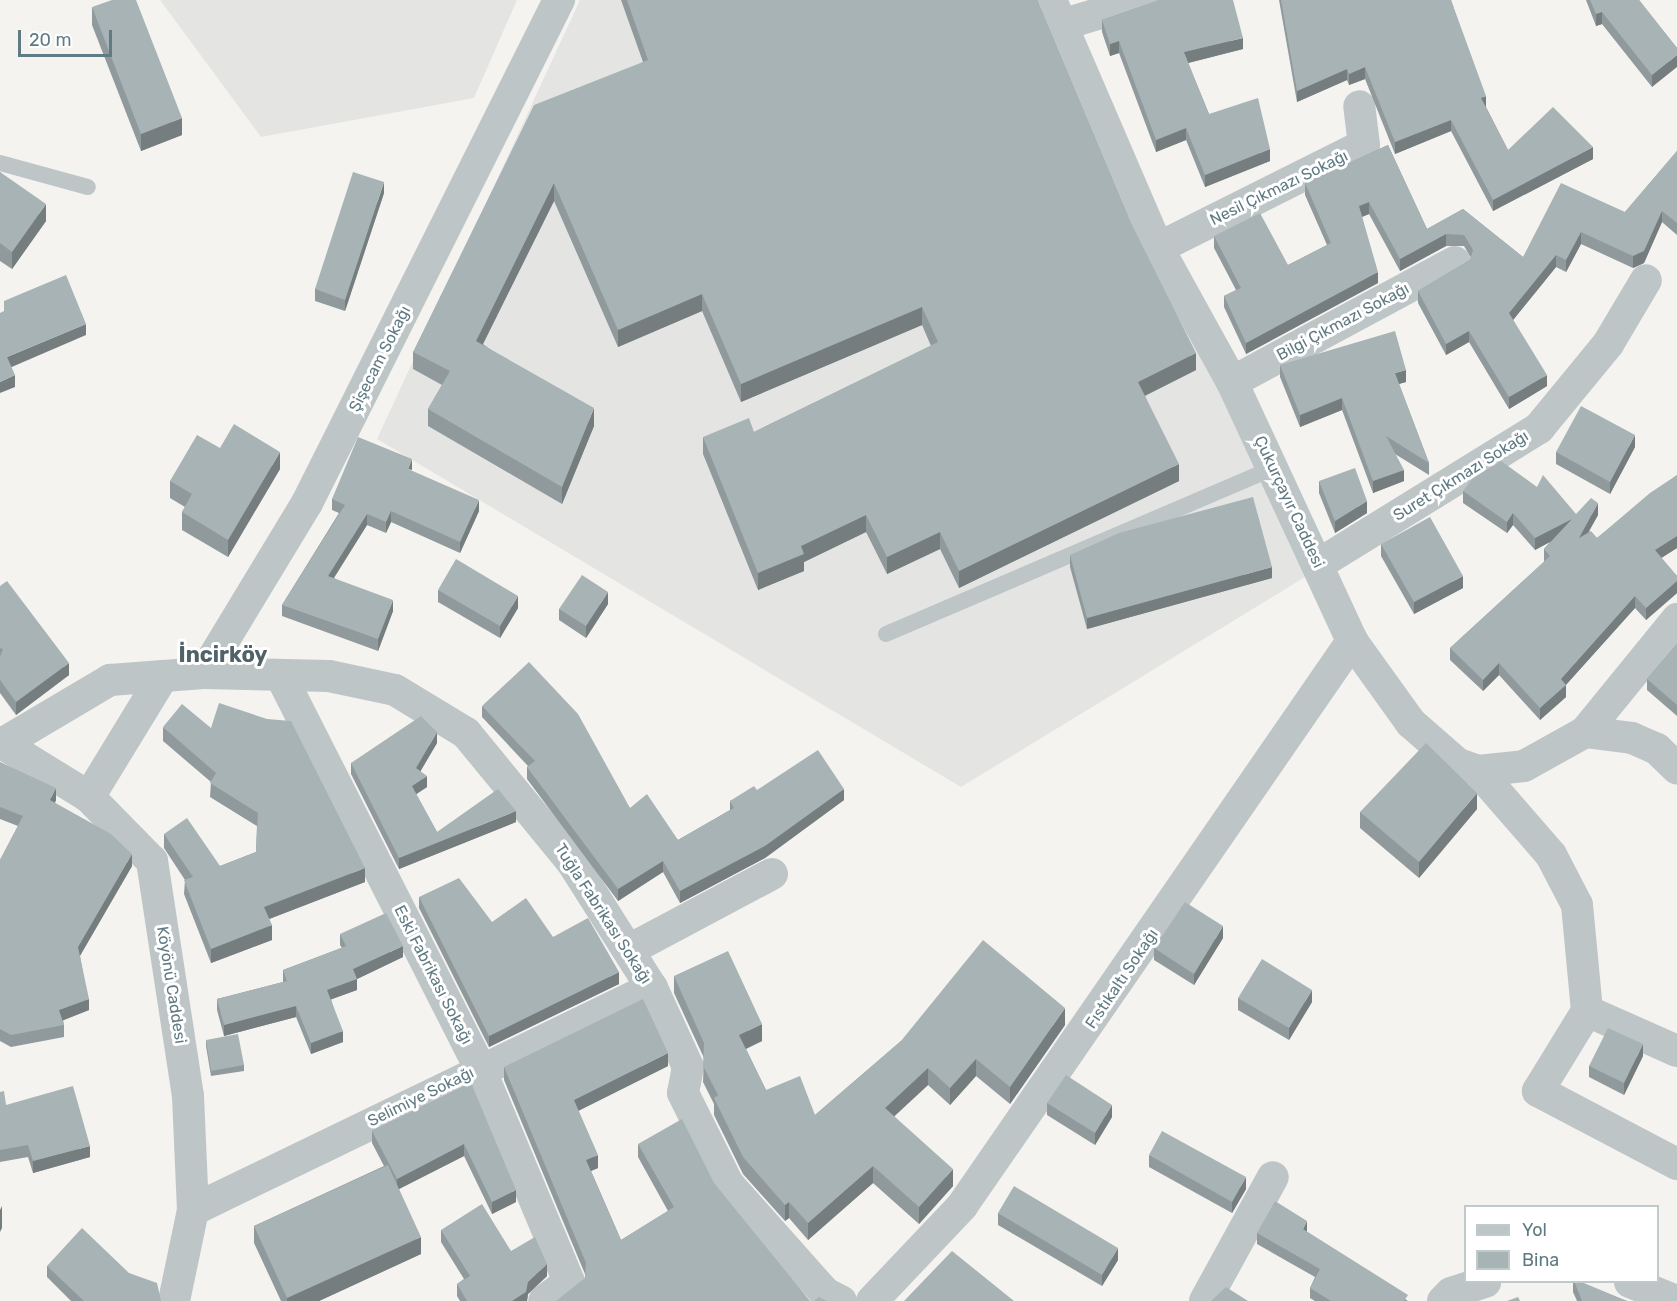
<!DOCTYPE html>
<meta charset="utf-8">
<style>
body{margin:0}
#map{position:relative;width:1677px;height:1301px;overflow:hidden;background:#f4f3ef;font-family:Rubik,sans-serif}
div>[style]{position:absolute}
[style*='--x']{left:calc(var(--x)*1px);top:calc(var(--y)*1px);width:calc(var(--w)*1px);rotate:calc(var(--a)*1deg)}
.built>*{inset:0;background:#e4e5e3}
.service>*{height:16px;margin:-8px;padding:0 8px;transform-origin:8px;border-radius:8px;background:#bec5c7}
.minor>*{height:32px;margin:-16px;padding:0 16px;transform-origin:16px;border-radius:16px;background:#bec5c7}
.wall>*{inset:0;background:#909a9c}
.shaded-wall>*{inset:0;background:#757d7f}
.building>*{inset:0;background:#a7b3b5}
span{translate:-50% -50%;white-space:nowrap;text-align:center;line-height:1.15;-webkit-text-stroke:6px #fff;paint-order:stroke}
.street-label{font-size:16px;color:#607b83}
.district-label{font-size:22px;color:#4e6268;font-weight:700}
.legend{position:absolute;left:1464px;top:1205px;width:195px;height:78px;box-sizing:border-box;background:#fff;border:2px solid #bfcacd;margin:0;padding:8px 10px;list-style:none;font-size:18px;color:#607b83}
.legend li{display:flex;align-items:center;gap:12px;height:30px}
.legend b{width:30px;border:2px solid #bfcacd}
.scale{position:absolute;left:18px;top:30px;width:94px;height:27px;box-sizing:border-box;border:3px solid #607b83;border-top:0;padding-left:8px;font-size:18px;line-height:21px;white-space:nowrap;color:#607b83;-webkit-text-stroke:4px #fff;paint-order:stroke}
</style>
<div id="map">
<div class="built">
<div style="clip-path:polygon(160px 0,517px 0,474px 98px,261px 137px)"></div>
<div style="clip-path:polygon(580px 0,1053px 0,1310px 574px,961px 787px,377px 439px)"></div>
</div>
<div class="service">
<div style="--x:0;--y:163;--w:91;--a:15.3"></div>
<div style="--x:886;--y:634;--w:421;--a:-23.2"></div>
</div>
<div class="minor">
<div style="--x:1051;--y:0;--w:270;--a:66.7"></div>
<div style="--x:1158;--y:248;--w:153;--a:61.1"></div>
<div style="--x:1232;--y:382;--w:285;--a:65.1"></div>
<div style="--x:1352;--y:641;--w:101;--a:54.3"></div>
<div style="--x:1411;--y:723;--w:62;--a:41.1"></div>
<div style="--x:1458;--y:764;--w:21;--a:19"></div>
<div style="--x:1478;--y:771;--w:46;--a:-6.2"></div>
<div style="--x:1524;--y:766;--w:70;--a:-29.1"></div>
<div style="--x:1585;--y:732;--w:47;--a:7.3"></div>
<div style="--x:1632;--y:738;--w:27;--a:24"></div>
<div style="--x:1657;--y:749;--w:28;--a:44"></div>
<div style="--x:1061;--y:25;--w:87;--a:-16.8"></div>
<div style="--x:1158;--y:248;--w:230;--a:-26.6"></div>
<div style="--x:1364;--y:145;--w:39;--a:-97"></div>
<div style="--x:1232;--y:382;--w:253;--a:-28.3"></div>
<div style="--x:1319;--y:564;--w:259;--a:-31.7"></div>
<div style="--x:1539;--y:428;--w:109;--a:-50.6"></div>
<div style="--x:1608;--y:344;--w:74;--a:-59.3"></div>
<div style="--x:204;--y:673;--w:199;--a:-58.8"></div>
<div style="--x:307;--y:503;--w:563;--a:-63.39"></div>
<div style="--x:281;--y:676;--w:441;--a:63.1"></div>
<div style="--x:480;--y:1069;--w:231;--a:67.3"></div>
<div style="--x:569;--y:1282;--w:31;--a:143"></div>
<div style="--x:1585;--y:732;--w:146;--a:-50.8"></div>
<div style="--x:0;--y:742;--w:105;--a:31.7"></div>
<div style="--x:89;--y:797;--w:90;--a:45.5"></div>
<div style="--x:152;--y:861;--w:238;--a:81.3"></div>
<div style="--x:188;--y:1096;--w:114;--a:87.5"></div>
<div style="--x:193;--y:1210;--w:93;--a:101.8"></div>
<div style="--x:2;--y:744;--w:126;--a:-30.7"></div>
<div style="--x:110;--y:680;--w:94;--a:-4.3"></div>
<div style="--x:204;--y:673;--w:125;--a:1.4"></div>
<div style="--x:329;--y:676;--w:67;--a:12"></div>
<div style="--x:395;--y:690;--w:83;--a:31.2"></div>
<div style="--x:466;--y:733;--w:167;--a:50.6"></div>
<div style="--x:572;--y:862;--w:149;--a:57.6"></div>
<div style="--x:652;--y:988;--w:87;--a:65.5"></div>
<div style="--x:688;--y:1067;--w:26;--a:101"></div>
<div style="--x:683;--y:1093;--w:102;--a:63.7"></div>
<div style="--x:728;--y:1184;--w:146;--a:48.3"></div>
<div style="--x:825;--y:1293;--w:18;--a:27"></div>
<div style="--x:1478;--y:771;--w:111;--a:49"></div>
<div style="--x:1551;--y:855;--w:56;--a:62.5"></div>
<div style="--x:1577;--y:905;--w:106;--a:84.6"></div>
<div style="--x:1587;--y:1011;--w:98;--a:24"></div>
<div style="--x:89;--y:797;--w:142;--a:-58.6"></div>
<div style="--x:629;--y:950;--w:162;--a:-28"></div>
<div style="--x:1587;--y:1011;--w:94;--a:121.5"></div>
<div style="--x:1538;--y:1091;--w:157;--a:27.7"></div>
<div style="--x:193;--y:1210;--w:510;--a:-25.81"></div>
<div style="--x:1630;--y:1282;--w:50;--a:22.4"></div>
<div style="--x:872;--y:1301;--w:131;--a:-46.5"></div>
<div style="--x:962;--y:1206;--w:687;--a:-55.38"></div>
<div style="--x:1205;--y:1301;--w:141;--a:-61.3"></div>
<div style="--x:1443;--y:1301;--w:11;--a:-45"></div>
<div style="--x:1451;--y:1293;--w:36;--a:-18"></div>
</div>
<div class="wall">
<div style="clip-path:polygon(621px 0,1037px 0,1129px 219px,1196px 370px,1145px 396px,1179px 481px,959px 588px,940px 549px,887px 574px,866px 532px,804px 562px,804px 571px,758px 590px,703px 454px,703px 437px,754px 432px,931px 346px,922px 325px,741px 402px,702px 311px,618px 347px,554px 201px,483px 344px,594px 426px,562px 504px,428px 426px,428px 409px,442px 385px,413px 369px,413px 352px,643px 62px)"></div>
<div style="clip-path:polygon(1279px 0,1451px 0,1486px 107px,1508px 150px,1593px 159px,1493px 211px,1451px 131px,1395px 154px,1365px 79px,1349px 85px,1347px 80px,1297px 102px)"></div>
<div style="clip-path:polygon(1586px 0,1639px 0,1677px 48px,1652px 87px,1602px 24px,1596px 26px)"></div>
<div style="clip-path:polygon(1157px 1px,1243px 49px,1188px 63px,1209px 114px,1270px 161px,1205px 187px,1186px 140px,1156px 152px,1119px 53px,1110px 56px,1102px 32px,1102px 20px)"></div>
<div style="clip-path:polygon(92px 7px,182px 135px,141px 151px,92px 25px)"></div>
<div style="clip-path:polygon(1388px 145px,1427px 229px,1463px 209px,1523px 257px,1625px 212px,1677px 151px,1677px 235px,1662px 222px,1644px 263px,1633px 268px,1581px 244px,1566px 272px,1556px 267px,1513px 320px,1547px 386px,1509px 409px,1469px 342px,1446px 355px,1418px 303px,1418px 291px,1470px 260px,1471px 258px,1464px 246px,1446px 246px,1400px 271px,1369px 214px,1362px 217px,1378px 283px,1246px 354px,1224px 307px,1224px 296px,1236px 290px,1214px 248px,1214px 236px,1288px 265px,1327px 245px,1305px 195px,1305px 183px)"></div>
<div style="clip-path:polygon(0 172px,46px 221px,12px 269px,0 261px)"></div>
<div style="clip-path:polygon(384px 193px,345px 311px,315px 301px,315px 289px)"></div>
<div style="clip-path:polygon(1280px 365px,1406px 382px,1399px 384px,1429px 463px,1429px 475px,1395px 454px,1404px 481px,1373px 493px,1342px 410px,1300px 427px,1280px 377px)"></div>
<div style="clip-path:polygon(1635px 447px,1610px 494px,1556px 464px,1556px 452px)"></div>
<div style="clip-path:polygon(220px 448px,280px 469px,228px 557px,182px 530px,182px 512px,185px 507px,170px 498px,170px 481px)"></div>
<div style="clip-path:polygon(412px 471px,479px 511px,460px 553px,391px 522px,386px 533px,367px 525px,334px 578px,393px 611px,378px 651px,282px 616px,282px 605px,339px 513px,332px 510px,332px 499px)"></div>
<div style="clip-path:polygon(1677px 475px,1677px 548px,1661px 558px,1677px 576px,1677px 593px,1646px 620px,1635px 608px,1566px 685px,1566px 697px,1540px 720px,1499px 675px,1483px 691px,1450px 660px,1450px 648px,1544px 562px,1544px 549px,1550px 542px,1535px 550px,1513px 525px,1507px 533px,1463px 503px,1463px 491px,1576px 514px,1598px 515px,1589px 531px,1597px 538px)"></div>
<div style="clip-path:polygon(1319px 481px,1367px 513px,1335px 533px,1319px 493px)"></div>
<div style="clip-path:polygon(1381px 544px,1463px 588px,1414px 614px,1381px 556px)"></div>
<div style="clip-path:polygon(1070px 555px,1272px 578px,1087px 629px,1070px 567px)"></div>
<div style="clip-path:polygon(0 586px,69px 675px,16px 715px,0 693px)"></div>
<div style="clip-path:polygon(438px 590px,518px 608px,500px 638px,438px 602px)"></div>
<div style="clip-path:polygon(608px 604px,586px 638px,559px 620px,559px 609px)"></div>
<div style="clip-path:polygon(1677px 644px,1677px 716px,1647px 690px,1647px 679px)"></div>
<div style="clip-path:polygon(482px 706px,630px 808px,678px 840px,730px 810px,730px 801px,757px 790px,844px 800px,765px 858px,680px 903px,663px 872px,618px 901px,527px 779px,527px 767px,528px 766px,482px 717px)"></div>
<div style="clip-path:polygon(163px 727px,365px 882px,269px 919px,272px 940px,211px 963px,184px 894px,185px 880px,164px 848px,164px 834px,220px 866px,256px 852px,257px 826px,210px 797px,211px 782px,163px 741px)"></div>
<div style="clip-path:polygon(437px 743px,420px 771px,427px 787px,416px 794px,437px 832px,516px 822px,399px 869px,351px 774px,351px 763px)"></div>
<div style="clip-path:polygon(0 762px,56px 800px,55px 803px,132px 866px,80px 956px,89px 1010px,63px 1020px,64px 1025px,64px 1037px,11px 1047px,0 1041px,0 860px,18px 826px,0 819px)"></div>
<div style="clip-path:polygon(1477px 809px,1419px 878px,1360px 828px,1360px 812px)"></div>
<div style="clip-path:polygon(419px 897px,492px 922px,553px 937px,619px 984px,489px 1047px,419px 908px)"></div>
<div style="clip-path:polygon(340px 934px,403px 957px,357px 979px,357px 990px,331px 999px,343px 1042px,311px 1054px,296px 1017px,224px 1036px,217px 1010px,217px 999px,283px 982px,283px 970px,342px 948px,340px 945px)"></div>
<div style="clip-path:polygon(1223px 938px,1194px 985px,1154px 960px,1154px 948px)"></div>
<div style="clip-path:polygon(674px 976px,762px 1041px,746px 1049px,766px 1090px,815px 1115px,901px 1041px,1065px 1025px,1010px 1104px,976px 1076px,950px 1105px,928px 1085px,894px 1116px,953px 1186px,919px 1224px,873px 1183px,808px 1240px,789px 1218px,785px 1221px,743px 1174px,714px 1115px,714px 1104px,703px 1082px,704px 1058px,674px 993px)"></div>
<div style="clip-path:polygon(1238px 998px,1312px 1002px,1289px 1040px,1238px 1010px)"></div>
<div style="clip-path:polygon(206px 1040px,244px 1065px,244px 1071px,211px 1076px,206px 1046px)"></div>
<div style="clip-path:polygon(1643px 1056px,1624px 1095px,1589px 1077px,1589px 1066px)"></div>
<div style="clip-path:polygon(668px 1066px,578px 1111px,598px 1168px,591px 1171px,621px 1240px,668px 1211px,638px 1157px,638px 1144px,714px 1183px,585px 1278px,585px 1274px,504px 1080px,504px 1067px)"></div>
<div style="clip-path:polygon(471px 1083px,516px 1202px,492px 1214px,464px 1156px,399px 1189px,421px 1254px,319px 1301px,281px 1301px,254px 1243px,254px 1226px,384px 1166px,372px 1143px,372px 1131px)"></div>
<div style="clip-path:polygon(0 1092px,6px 1105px,90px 1157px,33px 1173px,28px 1157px,0 1162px)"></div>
<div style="clip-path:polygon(1047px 1103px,1112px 1117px,1095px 1145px,1047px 1115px)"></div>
<div style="clip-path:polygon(1149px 1155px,1246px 1189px,1232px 1213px,1149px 1167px)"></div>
<div style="clip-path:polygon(998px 1213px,1118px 1260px,1102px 1286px,998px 1225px)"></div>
<div style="clip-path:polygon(441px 1230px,511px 1251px,547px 1276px,528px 1294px,527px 1301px,460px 1301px,457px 1296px,457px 1284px,464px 1279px,441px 1242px)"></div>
<div style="clip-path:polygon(1307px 1232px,1408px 1301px,1315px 1301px,1310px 1298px,1310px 1288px,1315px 1277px,1257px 1244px,1257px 1233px)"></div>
<div style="clip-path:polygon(47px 1266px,129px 1273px,161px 1301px,71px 1301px,47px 1277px)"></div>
<div style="clip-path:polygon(1573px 1281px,1574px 1281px,1627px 1301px,1577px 1301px,1573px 1292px)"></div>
</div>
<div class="shaded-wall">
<div style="clip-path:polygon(1602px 12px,1602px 24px,1596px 26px,1596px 14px)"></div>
<div style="clip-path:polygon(1243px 38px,1243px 49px,1184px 64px,1184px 52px)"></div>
<div style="clip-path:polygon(1119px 41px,1119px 53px,1110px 56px,1110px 44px)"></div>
<div style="clip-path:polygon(1677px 55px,1677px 67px,1652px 87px,1652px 75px)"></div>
<div style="clip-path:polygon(1365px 67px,1365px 79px,1349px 85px,1349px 74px)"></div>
<div style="clip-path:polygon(1347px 69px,1347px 80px,1297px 102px,1297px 91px)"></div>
<div style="clip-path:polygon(1486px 96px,1486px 108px,1481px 98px)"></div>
<div style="clip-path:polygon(182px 118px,182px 135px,141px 151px,141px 134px)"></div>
<div style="clip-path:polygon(1451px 120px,1451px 131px,1395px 154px,1395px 142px)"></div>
<div style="clip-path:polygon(1186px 128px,1186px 140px,1156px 152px,1156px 140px)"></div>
<div style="clip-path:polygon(1593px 147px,1593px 159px,1493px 211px,1493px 200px)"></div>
<div style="clip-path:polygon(1270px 149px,1270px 161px,1205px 187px,1205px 175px)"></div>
<div style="clip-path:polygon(384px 182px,384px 193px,345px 311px,345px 300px)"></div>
<div style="clip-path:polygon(554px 183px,554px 201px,476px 358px,476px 341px)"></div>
<div style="clip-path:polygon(1369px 202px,1369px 214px,1359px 218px,1359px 206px)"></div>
<div style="clip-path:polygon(46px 204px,46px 221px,12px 269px,12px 252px)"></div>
<div style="clip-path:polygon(1662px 211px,1662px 222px,1644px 263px,1633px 268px,1633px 256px)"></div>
<div style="clip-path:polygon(1581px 232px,1581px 244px,1566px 272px,1566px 260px)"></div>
<div style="clip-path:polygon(1446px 234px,1446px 246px,1400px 271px,1400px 259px)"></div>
<div style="clip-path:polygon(1556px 255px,1556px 267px,1509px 325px,1509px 313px)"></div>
<div style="clip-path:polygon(1378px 272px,1378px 283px,1246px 354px,1246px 343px)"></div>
<div style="clip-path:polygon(702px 294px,702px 311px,618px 347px,618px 330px)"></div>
<div style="clip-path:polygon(922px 307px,922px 325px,741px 402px,741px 384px)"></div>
<div style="clip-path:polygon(86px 324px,86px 335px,7px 369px,7px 357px)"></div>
<div style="clip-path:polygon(1469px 331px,1469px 342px,1446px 355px,1446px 344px)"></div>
<div style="clip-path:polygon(1196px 353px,1196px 370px,1138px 399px,1138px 382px)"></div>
<div style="clip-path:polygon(1406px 370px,1406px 382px,1395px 385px,1395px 373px)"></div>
<div style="clip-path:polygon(15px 375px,15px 387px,0 393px,0 382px)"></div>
<div style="clip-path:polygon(1547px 375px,1547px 386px,1509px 409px,1509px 397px)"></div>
<div style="clip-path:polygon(1342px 398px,1342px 410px,1300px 427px,1300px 415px)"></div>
<div style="clip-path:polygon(594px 408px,594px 426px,562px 504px,562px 487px)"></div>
<div style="clip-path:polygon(1635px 435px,1635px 447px,1610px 494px,1610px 482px)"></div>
<div style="clip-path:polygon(280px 452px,280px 469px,228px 557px,228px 540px)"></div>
<div style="clip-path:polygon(412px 459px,412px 470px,408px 469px)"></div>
<div style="clip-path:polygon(1179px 464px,1179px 481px,959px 588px,959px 571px)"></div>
<div style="clip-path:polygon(1404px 470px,1404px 481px,1373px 493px,1373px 481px)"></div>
<div style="clip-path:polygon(479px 500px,479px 511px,460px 553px,460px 542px)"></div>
<div style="clip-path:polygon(1367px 501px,1367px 513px,1335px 533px,1335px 521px)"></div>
<div style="clip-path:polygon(1598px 503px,1598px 515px,1579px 549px,1579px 538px)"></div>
<div style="clip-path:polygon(391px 511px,391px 522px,386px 533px,386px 522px)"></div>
<div style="clip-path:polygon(1513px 513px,1513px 525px,1507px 533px,1507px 522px)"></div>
<div style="clip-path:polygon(367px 514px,367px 525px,328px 587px,328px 576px)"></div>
<div style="clip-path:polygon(866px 515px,866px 532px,804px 562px,804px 571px,758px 590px,758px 573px,801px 546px)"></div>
<div style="clip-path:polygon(1572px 519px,1572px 530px,1535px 550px,1535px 538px)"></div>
<div style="clip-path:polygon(940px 532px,940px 549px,887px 574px,887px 557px)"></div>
<div style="clip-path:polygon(1677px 536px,1677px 548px,1655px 562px,1655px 550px)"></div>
<div style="clip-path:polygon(1272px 567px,1272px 578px,1087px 629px,1087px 618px)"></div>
<div style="clip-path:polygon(1463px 576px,1463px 588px,1414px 614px,1414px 602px)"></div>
<div style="clip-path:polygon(1677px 581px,1677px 593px,1646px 620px,1646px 608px)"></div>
<div style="clip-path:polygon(608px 592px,608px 604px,586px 638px,586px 626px)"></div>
<div style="clip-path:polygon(518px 596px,518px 608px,500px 638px,500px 626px)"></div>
<div style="clip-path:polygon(1635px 596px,1635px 608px,1563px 688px,1566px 685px,1566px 697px,1540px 720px,1540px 708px,1561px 679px)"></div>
<div style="clip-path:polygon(393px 600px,393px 611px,378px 651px,378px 639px)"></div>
<div style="clip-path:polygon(69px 663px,69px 675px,16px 715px,16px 702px)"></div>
<div style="clip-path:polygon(1499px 663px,1499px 675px,1483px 691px,1483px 680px)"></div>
<div style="clip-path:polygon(437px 732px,437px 743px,416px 779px,416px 768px)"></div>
<div style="clip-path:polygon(427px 776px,427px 787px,412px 797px,412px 786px)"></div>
<div style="clip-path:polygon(56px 788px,56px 800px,50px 812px,50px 800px)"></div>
<div style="clip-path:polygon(844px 789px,844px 800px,765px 858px,680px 903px,680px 891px)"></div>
<div style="clip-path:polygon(1477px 793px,1477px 809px,1419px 878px,1419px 862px)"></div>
<div style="clip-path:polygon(516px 811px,516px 822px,399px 869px,399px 858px)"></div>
<div style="clip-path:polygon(132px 854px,132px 866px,78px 959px,78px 947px)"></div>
<div style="clip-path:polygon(663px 861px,663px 872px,618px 901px,618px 889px)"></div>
<div style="clip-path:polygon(365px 868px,365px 882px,264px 921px,264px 907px)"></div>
<div style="clip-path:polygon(272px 925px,272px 940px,211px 963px,211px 949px)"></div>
<div style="clip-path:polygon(1223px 926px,1223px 938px,1194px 985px,1194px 974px)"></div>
<div style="clip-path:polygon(403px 946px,403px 957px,355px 980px,357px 979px,357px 990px,327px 1001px,327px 990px,353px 969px)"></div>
<div style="clip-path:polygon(619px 972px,619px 984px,489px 1047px,489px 1036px)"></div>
<div style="clip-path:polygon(1312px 990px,1312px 1002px,1289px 1040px,1289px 1028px)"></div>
<div style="clip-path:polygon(89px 999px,89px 1010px,59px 1022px,59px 1010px)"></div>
<div style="clip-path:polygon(296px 1006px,296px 1017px,224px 1036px,224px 1025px)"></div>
<div style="clip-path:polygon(1065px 1008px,1065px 1025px,1010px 1104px,1010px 1087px)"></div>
<div style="clip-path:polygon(762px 1024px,762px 1041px,739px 1052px,739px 1035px)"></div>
<div style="clip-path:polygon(343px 1031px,343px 1042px,311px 1054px,311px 1043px)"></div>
<div style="clip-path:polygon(1643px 1044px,1643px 1056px,1624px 1095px,1624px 1083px)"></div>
<div style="clip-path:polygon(668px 1053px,668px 1066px,574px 1113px,574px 1100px)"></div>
<div style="clip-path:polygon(976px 1059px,976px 1076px,950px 1105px,950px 1088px)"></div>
<div style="clip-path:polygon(928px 1068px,928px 1085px,885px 1125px,885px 1108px)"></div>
<div style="clip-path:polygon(1112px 1105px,1112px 1117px,1095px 1145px,1095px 1133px)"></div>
<div style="clip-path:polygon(464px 1144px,464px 1156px,397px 1190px,397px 1179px)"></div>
<div style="clip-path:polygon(90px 1146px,90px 1157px,33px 1173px,33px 1161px)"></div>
<div style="clip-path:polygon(598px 1155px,598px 1168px,586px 1173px,586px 1160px)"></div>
<div style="clip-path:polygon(873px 1166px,873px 1183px,808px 1240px,808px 1223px)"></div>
<div style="clip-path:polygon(953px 1169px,953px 1186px,919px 1224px,919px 1207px)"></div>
<div style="clip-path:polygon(1246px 1177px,1246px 1189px,1232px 1213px,1232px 1202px)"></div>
<div style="clip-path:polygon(516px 1190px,516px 1202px,492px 1214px,492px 1202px)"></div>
<div style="clip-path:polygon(789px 1202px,789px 1218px,785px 1221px,785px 1205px)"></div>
<div style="clip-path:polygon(2px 1206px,2px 1228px,0 1232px,0 1210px)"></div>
<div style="clip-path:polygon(1307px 1221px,1307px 1231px,1303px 1239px,1303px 1229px)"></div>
<div style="clip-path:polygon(421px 1237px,421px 1254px,319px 1301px,287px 1301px,287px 1298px)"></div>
<div style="clip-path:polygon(1118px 1248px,1118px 1260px,1102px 1286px,1102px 1275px)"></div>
<div style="clip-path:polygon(547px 1264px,547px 1276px,528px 1294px,527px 1301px,512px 1301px,528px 1282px)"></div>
</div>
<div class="building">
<div style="clip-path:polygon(112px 0,136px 0,182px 118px,141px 134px,92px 7px)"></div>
<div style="clip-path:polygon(627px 0,1037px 0,1129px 219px,1196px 353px,1138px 382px,1179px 464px,959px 571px,940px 532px,887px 557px,866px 515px,801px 546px,804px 554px,758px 573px,703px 437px,749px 418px,754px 432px,938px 342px,922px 307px,741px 384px,702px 294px,618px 330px,554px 183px,476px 341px,594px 408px,562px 487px,428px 409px,450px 371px,413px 352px,534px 105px,648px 60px)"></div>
<div style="clip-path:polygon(1157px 0,1233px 0,1243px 38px,1184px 52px,1209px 114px,1258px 98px,1270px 149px,1205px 175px,1186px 128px,1156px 140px,1119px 41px,1110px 44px,1102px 20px,1157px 1px)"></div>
<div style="clip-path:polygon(1281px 0,1451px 0,1486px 96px,1481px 98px,1508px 150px,1553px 107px,1593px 147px,1493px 200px,1451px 120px,1395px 142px,1365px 67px,1349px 74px,1347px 69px,1297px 91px)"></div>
<div style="clip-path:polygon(1590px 0,1639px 0,1677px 48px,1677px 55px,1652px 75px,1602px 12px,1596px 14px)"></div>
<div style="clip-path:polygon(1388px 145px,1427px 229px,1463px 209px,1523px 257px,1561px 183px,1625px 212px,1677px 151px,1677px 223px,1662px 211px,1644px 251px,1633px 256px,1581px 232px,1566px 260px,1556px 255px,1509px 313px,1547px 375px,1509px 397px,1469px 331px,1446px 344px,1418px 291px,1470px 260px,1473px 250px,1464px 235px,1446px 234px,1400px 259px,1369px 202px,1359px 206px,1378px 272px,1246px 343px,1224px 296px,1241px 288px,1214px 236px,1260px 213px,1288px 265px,1331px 243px,1305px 183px)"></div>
<div style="clip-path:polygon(0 172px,46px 204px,12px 252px,0 243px)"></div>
<div style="clip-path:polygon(353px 172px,384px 182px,345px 300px,315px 289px)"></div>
<div style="clip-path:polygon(66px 275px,86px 324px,7px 357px,15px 375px,0 382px,0 313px,4px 311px,4px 301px)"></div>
<div style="clip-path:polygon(1395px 331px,1406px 370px,1395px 373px,1429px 463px,1386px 436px,1404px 470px,1373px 481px,1342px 398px,1300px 415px,1280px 365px)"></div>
<div style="clip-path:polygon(1581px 406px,1635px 435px,1610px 482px,1556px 452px)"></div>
<div style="clip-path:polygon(234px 424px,280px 452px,228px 540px,182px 512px,192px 494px,170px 481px,197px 435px,220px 448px)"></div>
<div style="clip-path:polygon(358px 437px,412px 459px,408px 469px,479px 500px,460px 542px,391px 511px,386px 522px,367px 514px,328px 576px,393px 600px,378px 639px,282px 605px,345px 505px,332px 499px)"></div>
<div style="clip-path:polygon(1501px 461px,1537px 487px,1543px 475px,1576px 514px,1591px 498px,1598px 503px,1579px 538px,1591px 531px,1597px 538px,1650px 493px,1677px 475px,1677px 536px,1655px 550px,1677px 576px,1677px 581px,1646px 608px,1635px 596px,1561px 679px,1566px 685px,1540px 708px,1499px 663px,1483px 680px,1450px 648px,1550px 556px,1544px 549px,1572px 519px,1535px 538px,1513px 513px,1507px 522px,1463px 491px,1472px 479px)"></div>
<div style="clip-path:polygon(1355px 468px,1367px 501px,1335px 521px,1319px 481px)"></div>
<div style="clip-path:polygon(1253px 497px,1272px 567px,1087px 618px,1070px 555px,1119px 533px)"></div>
<div style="clip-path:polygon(1430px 517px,1463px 576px,1414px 602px,1381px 544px)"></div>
<div style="clip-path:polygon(456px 559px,518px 596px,500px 626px,438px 590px)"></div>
<div style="clip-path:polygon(582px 575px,608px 592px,586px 626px,559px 609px)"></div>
<div style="clip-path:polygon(7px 581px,69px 663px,16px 702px,0 680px,0 657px,3px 649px,0 648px,0 586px)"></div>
<div style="clip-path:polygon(1677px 644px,1677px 705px,1647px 679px)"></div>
<div style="clip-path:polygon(529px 662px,578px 714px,630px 808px,647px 794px,678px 840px,734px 808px,730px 801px,754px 786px,757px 790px,818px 750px,844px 789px,765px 846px,680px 891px,663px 861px,618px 889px,527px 767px,535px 761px,482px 706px)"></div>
<div style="clip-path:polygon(219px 703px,267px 719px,291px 721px,365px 868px,264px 907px,272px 925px,211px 949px,184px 880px,193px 877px,164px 834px,187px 818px,220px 866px,256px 852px,258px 813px,210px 783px,216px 773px,163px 727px,182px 704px,211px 728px)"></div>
<div style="clip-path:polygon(421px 716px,437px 732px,416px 768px,427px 776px,412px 786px,437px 832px,498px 789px,516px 811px,399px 858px,351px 763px)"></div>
<div style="clip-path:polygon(1426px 743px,1477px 793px,1419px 862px,1360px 812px)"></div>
<div style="clip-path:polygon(0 762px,56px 788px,50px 800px,111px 834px,132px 854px,78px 947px,89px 999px,59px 1010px,64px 1025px,11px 1035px,0 1029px,0 860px,23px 816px,0 807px)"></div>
<div style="clip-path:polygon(459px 878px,492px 922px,526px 898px,553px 937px,588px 918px,619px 972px,489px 1036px,419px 897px)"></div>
<div style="clip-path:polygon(1185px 902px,1223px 926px,1194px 974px,1154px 948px)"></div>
<div style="clip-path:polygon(386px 913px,403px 946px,353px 969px,357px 979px,327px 990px,343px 1031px,311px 1043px,296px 1006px,224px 1025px,217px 999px,287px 981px,283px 970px,346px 946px,340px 934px)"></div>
<div style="clip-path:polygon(983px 940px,1065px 1008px,1010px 1087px,976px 1059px,950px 1088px,928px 1068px,885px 1108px,953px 1169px,919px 1207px,873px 1166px,808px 1223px,789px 1202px,785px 1205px,743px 1157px,714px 1098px,718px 1095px,703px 1066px,704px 1043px,674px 976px,728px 951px,762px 1024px,739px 1035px,766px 1090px,800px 1076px,815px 1115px,901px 1041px)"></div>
<div style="clip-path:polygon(1262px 959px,1312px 990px,1289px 1028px,1238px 998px)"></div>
<div style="clip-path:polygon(643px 999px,668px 1053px,574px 1100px,598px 1155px,586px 1160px,621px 1240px,674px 1207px,638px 1144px,682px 1119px,714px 1183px,810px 1301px,556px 1301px,585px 1278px,586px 1263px,504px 1067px)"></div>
<div style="clip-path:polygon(1608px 1028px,1643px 1044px,1624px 1083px,1589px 1066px)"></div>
<div style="clip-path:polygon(238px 1034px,244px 1065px,211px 1071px,206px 1040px)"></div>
<div style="clip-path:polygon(1066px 1075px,1112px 1105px,1095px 1133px,1047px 1103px)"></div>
<div style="clip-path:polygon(471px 1083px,516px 1190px,492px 1202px,464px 1144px,397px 1179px,372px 1131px)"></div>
<div style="clip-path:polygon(73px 1086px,90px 1146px,33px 1161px,28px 1145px,0 1150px,0 1092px,4px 1091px,6px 1105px)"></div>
<div style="clip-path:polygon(1162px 1131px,1246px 1177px,1232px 1202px,1149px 1155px)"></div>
<div style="clip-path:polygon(388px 1165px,421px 1237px,287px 1298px,254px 1226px)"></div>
<div style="clip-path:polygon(1014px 1186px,1118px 1248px,1102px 1275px,998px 1213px)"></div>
<div style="clip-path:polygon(1275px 1201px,1307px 1221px,1303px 1229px,1408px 1295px,1404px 1301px,1331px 1301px,1310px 1288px,1320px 1269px,1257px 1233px)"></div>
<div style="clip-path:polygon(482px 1204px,511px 1251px,535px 1237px,547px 1264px,528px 1282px,526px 1292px,512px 1301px,467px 1301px,457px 1284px,470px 1276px,441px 1230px)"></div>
<div style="clip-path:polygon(82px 1228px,129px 1273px,157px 1283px,161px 1301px,84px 1301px,47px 1266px)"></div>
<div style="clip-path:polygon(952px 1251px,1014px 1301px,904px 1301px)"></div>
<div style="clip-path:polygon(1574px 1281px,1579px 1281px,1627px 1301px,1582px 1301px)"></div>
<div style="clip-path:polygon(1226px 1287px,1248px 1301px,1211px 1301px)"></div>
<div style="clip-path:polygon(819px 1297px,827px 1301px,814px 1301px)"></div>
<div style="clip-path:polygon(1518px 1297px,1520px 1301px,1507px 1301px)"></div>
</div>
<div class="street-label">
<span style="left:1279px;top:188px;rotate:-26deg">Nesil Çıkmazı Sokağı</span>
<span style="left:1343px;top:322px;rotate:-28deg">Bilgi Çıkmazı Sokağı</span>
<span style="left:380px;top:359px;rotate:-63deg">Şişecam Sokağı</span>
<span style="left:1461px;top:476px;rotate:-32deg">Suret Çıkmazı Sokağı</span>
<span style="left:1289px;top:502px;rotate:65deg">Çukurçayır Caddesi</span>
<span style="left:603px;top:914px;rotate:57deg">Tuğla Fabrikası Sokağı</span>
<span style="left:433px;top:975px;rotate:63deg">Eski Fabrikası Sokağı</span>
<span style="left:1122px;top:979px;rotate:-56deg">Fıstıkaltı Sokağı</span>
<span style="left:171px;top:985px;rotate:81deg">Köyönü Caddesi</span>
<span style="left:421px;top:1097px;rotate:-26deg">Selimiye Sokağı</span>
</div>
<div class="district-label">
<span style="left:223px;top:655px">İncirköy</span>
</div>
<ul class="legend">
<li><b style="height:8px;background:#bec5c7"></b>Yol</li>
<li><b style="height:16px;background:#a7b3b5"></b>Bina</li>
</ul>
<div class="scale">20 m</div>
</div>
